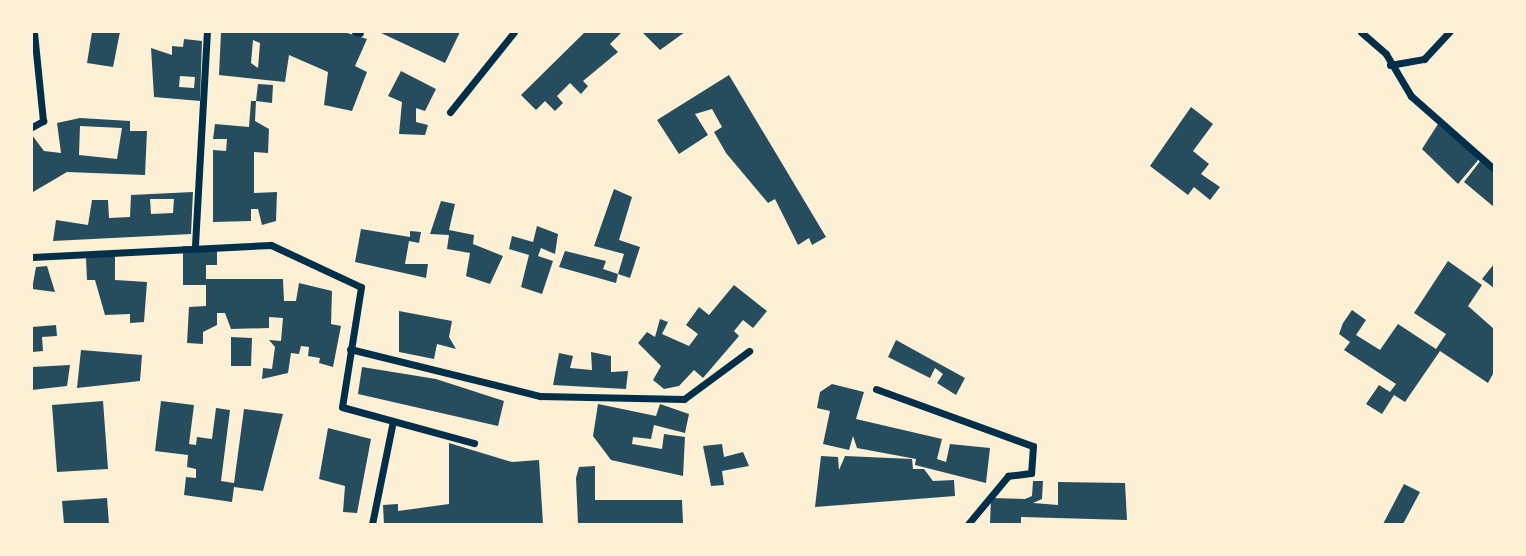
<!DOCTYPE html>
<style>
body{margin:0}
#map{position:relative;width:1526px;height:556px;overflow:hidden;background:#fdf0d5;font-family:Mulish,sans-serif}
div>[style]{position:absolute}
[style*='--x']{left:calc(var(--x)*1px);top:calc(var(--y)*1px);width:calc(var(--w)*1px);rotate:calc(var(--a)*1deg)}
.building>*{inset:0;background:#264d5e}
.minor>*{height:7px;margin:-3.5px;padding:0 3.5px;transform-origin:3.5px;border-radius:3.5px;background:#003049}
span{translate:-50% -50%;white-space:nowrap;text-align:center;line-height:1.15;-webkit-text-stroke:5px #fdf0d5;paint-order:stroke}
.frame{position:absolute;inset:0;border:33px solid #fdf0d5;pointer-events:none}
</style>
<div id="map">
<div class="building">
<div style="clip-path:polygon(92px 32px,120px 32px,113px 67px,87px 63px)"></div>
<div style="clip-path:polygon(evenodd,221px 32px,344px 32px,367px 39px,355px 66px,367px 72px,352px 111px,324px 105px,328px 72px,289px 55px,285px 82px,219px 75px,221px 32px,253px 40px,260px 43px,258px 68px,251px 63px,253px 40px)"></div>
<div style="clip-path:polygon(379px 32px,460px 32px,445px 63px)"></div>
<div style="clip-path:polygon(585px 32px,622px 32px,610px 44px,618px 52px,583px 81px,588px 86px,581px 94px,570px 83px,557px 96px,563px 103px,555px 111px,545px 101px,536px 110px,521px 95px)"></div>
<div style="clip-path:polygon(642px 32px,685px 32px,660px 50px)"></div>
<div style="clip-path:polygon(evenodd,184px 39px,202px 41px,200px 101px,154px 97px,151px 48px,172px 55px,172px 46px,183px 47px,184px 39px,180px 76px,195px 77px,194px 88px,179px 87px,180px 76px)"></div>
<div style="clip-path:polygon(401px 71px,436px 89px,425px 111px,416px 108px,416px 122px,428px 125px,425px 135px,399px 134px,402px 102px,388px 96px)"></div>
<div style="clip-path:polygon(729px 75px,826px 237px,812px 245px,809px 238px,798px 245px,775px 199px,768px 203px,726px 153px,714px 132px,722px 127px,712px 109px,695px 114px,708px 135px,679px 154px,657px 120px)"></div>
<div style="clip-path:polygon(258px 84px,273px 85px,272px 103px,256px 101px)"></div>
<div style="clip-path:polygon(251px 101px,256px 101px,255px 121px,269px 129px,268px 153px,254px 152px,254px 193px,277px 192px,276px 221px,262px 225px,258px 209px,251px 209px,251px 221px,213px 222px,213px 150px,226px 151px,227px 139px,213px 139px,215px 124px,249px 127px)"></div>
<div style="clip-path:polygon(1191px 107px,1213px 124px,1193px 151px,1209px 164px,1201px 174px,1220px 187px,1210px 200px,1194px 187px,1188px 195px,1150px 166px)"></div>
<div style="clip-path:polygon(evenodd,80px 118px,130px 121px,130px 131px,147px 131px,145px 175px,67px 172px,33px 192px,32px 135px,44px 151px,61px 153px,57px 123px,80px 118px,80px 126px,122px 128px,117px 159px,79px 155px,80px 126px)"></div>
<div style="clip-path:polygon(1438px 124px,1479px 159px,1458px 184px,1422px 149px)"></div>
<div style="clip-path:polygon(1481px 160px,1494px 171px,1494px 207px,1464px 182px)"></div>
<div style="clip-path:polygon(614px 189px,632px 197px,619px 240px,640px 247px,630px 278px,618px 274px,624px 254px,594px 246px)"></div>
<div style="clip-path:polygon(evenodd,193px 192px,191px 234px,53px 241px,56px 220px,88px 225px,92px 200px,108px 200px,109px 218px,130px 217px,131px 195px,193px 192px,150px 199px,174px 199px,173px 213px,151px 214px,150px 199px)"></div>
<div style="clip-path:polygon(441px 201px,455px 204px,449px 230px,474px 235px,473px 244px,503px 256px,490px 284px,466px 276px,470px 253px,447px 249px,449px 235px,430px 234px)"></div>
<div style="clip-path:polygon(537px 226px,558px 234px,555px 254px,541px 248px,538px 256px,553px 261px,542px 294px,521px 287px,529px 255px,509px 249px,512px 236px,533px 242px)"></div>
<div style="clip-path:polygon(361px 229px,410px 237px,410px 231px,421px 232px,419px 243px,409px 241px,405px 264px,428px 264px,426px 278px,355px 262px)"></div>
<div style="clip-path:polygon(183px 246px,217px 249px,217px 265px,206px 265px,206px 279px,283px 279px,284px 301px,296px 301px,299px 283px,332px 291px,331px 324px,341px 326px,333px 367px,319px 363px,320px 358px,308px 356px,309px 347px,301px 346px,299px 354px,291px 353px,288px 373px,262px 379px,263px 368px,272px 369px,275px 347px,269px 340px,281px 341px,283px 318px,269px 317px,269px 328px,231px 329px,225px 313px,217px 313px,217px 325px,203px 332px,203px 344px,187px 343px,189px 307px,206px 306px,206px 285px,183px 285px)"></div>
<div style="clip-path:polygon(565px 251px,606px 261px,603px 269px,618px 274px,616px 283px,559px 267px)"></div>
<div style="clip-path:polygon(115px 255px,115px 280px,147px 282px,144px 322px,130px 323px,130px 314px,105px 315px,95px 280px,87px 280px,86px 258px)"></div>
<div style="clip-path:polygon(1448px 261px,1482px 285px,1468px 306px,1494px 329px,1494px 372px,1488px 383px,1440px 351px,1405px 402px,1394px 395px,1382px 414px,1366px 404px,1379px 385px,1390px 392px,1396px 384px,1344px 350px,1350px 342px,1339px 334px,1343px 323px,1352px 310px,1366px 320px,1356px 335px,1380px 350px,1398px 324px,1436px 349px,1446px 334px,1414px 313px)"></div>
<div style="clip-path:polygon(1494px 264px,1494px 288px,1482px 279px)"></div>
<div style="clip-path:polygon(47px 266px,55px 292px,32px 289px,36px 267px)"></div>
<div style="clip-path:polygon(734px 285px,767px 311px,753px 328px,743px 320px,734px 331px,739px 336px,703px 378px,694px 370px,679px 386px,664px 389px,653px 380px,661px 366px,638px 343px,647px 332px,655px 337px,660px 319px,668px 322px,662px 334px,689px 346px,698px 334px,686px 325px,699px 307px,709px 315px)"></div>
<div style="clip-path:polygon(399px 311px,452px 321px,449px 337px,456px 349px,437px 344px,434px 359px,399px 352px)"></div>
<div style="clip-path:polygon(56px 325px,57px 336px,42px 337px,43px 351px,32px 352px,32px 327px)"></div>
<div style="clip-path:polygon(231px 337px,252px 338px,251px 366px,231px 366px)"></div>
<div style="clip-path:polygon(896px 340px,965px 378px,956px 395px,937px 383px,943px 374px,935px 368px,930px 378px,888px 357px)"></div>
<div style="clip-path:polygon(81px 350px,142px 355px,140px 381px,77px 388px)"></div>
<div style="clip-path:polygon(591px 352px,611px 356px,611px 372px,628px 371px,626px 389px,553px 385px,559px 353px,573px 356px,570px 368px,592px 370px)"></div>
<div style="clip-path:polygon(70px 365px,67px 386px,32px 390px,32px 367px)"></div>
<div style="clip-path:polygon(362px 367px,436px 379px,504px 401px,498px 426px,358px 394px)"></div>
<div style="clip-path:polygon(832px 384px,864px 392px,856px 419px,942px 439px,937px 459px,946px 462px,950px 444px,990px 448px,986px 483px,915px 465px,916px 459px,857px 448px,853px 436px,849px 450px,823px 444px,830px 411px,817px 408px,820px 392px)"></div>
<div style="clip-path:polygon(103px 401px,108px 469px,57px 472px,52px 405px)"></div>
<div style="clip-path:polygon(161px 401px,194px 405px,189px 444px,196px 445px,197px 437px,212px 439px,216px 408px,230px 410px,221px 481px,234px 483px,244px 409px,283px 414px,263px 491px,234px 487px,232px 502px,184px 495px,186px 477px,196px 478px,196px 469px,187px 467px,188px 455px,155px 451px)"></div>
<div style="clip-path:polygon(598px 404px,656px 416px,660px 404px,689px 414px,685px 433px,654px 425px,651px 439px,633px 437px,632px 444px,662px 449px,664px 434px,685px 437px,683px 476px,611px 460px,593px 436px)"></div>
<div style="clip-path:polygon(328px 428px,371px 439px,357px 513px,343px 512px,345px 486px,319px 479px)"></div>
<div style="clip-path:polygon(449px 443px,512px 462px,539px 460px,543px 524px,384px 524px,383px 505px,398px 504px,398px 511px,449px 504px)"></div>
<div style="clip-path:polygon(722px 444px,724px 457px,743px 452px,749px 466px,722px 471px,724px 485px,711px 486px,703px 446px)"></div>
<div style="clip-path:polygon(821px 456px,838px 457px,839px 470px,845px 456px,912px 459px,913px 469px,924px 469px,933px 481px,954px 480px,955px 496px,815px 507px)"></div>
<div style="clip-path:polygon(595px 466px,595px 500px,682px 500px,683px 523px,578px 524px,576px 478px,579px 467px)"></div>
<div style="clip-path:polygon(1033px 481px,1043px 481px,1042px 499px,1033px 503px,1058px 505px,1058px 482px,1125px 483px,1127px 520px,1021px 517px,1021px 524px,990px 524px,991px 498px,1025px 499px,1032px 496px)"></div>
<div style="clip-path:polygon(1404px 484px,1420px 492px,1403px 524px,1383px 524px)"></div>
<div style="clip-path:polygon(107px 498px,109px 524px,64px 524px,62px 501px)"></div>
</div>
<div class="minor">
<div style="--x:355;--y:32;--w:5;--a:11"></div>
<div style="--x:1361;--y:32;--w:33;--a:41"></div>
<div style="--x:1386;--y:54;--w:49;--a:59.2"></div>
<div style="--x:1411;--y:96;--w:111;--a:41.3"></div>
<div style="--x:1390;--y:65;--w:35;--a:-10"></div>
<div style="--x:1424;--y:59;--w:37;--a:-47"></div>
<div style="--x:450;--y:112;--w:102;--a:-51.3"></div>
<div style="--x:32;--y:127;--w:13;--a:-29"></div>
<div style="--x:43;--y:121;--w:89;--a:-95.8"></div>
<div style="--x:195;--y:245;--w:213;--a:-86.8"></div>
<div style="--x:32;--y:257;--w:239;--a:-2.9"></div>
<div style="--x:271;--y:245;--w:99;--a:25"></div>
<div style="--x:361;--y:287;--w:121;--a:99"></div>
<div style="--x:342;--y:407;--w:137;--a:15.3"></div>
<div style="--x:350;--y:349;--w:196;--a:13.9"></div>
<div style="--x:540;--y:396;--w:144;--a:1.2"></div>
<div style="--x:684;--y:399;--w:81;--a:-36.4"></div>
<div style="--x:876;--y:389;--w:167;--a:20"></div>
<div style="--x:1033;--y:446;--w:27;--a:94"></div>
<div style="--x:1031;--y:473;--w:23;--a:173"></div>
<div style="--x:1008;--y:476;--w:62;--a:129.8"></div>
<div style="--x:372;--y:524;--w:105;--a:-78.5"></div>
</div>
<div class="frame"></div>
</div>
